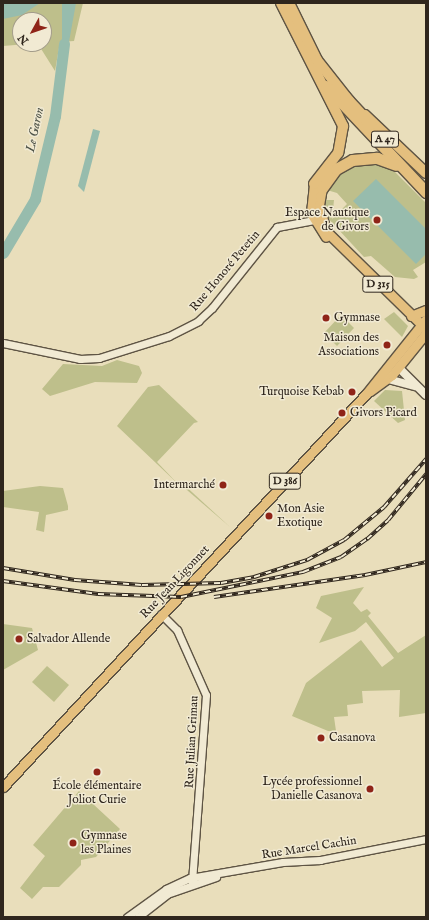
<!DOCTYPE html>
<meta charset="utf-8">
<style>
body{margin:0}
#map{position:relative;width:429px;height:920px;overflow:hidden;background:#e9debb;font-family:"IM FELL English",serif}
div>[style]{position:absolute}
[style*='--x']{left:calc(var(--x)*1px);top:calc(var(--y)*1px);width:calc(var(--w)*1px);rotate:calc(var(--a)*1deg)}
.green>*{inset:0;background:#bebf8b}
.water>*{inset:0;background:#97bcad}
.river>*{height:11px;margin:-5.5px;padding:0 5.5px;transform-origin:5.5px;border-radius:5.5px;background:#97bcad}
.roads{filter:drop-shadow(1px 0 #5e5444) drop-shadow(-1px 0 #5e5444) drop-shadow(0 1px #5e5444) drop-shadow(0 -1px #5e5444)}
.tertiary>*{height:7px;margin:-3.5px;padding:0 3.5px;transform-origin:3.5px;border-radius:3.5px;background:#f1ead3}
.secondary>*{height:8px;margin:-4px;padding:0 4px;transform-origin:4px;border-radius:4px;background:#f1ead3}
.primary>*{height:9px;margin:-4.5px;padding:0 4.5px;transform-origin:4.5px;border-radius:4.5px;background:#e4bf7e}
.trunk>*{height:10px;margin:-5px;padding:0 5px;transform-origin:5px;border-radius:5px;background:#e4bf7e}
.motorway>*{height:11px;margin:-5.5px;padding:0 5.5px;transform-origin:5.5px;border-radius:5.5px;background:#e4bf7e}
.rail>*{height:3.5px;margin-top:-1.75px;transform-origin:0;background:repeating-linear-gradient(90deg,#f1ead3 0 6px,#2f261d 0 12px);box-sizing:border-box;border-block:1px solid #2f261d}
.dots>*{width:11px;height:11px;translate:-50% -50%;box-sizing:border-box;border:2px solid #f1ead3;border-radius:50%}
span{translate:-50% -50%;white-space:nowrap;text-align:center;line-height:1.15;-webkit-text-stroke:3px #f1ead3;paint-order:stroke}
.shield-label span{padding:1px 3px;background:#f1ead3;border:1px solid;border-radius:3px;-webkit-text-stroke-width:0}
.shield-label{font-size:11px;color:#2f261d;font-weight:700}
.poi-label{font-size:12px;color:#2f261d}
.right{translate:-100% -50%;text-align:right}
.left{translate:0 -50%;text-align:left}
.street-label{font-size:12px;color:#2f261d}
.water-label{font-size:13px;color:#4e5348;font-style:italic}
.frame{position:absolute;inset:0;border:4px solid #2f261d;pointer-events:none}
.north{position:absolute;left:12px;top:12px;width:40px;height:40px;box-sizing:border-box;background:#f1ead3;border:1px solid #a39c8a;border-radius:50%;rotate:230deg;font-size:11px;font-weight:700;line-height:16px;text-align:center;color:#2f261d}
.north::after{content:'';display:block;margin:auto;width:14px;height:18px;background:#8f2418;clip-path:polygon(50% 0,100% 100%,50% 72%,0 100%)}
</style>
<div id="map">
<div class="green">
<div style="clip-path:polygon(3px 3px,83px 3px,74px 41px,60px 42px,55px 71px,38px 44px,44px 44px,44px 20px,20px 20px,20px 44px,27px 44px,3px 46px)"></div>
<div style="clip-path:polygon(374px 163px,395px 172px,426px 203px,426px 262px,413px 270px,418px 277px,414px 279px,395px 277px,371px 256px,364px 257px,325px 215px,324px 200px,334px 200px,332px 219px,347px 204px,337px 193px,327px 190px,334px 178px,354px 166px)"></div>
<div style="clip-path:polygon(394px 312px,408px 326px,402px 337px,384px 319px)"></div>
<div style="clip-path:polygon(341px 315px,354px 328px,337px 346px,324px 333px)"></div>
<div style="clip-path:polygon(117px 360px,139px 366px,142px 373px,137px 383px,95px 382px,50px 396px,42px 389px,63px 364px,102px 366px)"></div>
<div style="clip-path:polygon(159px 385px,198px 422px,194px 423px,157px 462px,177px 483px,117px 426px,148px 387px)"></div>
<div style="clip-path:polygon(385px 390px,402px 391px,405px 420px,398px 423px,374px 401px)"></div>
<div style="clip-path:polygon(181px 482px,230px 527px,180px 484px)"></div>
<div style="clip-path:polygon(40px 486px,63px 488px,68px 506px,68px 510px,46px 515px,44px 532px,36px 530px,39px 512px,3px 507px,3px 491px)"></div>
<div style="clip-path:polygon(364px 587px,353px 603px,361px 612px,367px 609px,371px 613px,368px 616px,398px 653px,426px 635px,426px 713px,399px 717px,400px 690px,362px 691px,363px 703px,347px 705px,348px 716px,334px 717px,336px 731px,328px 731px,292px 716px,306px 683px,361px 640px,382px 667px,394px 658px,366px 622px,355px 631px,319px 643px,332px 618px,316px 608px,321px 596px)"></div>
<div style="clip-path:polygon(3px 624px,32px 628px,38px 650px,3px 670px)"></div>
<div style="clip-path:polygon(47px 666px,69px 685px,54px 702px,32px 682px)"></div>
<div style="clip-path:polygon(79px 791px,120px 829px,96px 857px,81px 860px,81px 865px,59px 887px,43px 887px,32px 899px,20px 888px,45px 856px,33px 845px)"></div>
</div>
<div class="water">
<div style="clip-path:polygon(3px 3px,40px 3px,22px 15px,3px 19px)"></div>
<div style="clip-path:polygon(62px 3px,76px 3px,67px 53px,62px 58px)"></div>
<div style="clip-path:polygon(93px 129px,100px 131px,84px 192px,78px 186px)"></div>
<div style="clip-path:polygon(376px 179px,426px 229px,426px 254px,416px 264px,353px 201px)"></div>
</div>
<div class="river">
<div style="--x:3;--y:253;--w:63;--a:-59.3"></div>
<div style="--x:35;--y:199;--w:85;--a:-76.5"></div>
<div style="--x:55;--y:116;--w:73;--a:-82.9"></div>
</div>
<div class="roads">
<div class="tertiary">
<div style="--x:3;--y:343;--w:79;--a:11.7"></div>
<div style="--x:80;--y:359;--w:19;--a:-3"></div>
<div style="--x:99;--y:358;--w:73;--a:-17.4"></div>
<div style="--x:169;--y:336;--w:33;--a:-27"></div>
<div style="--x:198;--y:321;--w:19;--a:-43"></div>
<div style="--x:212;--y:308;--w:104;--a:-51.3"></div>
<div style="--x:277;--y:227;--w:43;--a:-10.8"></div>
<div style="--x:161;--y:614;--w:23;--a:45"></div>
<div style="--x:177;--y:630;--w:71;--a:66"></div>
<div style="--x:206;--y:695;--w:189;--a:94.3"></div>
<div style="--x:127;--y:917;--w:48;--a:-35.7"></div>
<div style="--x:166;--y:889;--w:26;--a:-25"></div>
<div style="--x:190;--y:878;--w:94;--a:-9.8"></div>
<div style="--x:283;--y:862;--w:37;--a:-3"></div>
<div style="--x:320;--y:860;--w:108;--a:-11.2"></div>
<div style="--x:138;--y:917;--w:37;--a:-38"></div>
<div style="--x:167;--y:894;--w:52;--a:-19.1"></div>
</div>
<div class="secondary">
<div style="--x:399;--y:368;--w:38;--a:45"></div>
<div style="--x:388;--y:379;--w:28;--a:15"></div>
</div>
<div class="primary">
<div style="--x:314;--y:184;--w:29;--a:96"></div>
<div style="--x:311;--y:213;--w:28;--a:58"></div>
<div style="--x:322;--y:188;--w:17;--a:100"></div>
<div style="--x:319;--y:205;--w:27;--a:75"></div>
<div style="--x:326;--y:231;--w:140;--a:44.4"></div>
<div style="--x:411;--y:316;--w:16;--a:-22"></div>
<div style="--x:370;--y:391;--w:27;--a:-36"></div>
<div style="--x:392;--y:375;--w:54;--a:-51"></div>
<div style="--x:3;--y:787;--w:535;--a:-47.27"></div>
<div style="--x:366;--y:394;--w:96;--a:-51.3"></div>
</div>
<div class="trunk">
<div style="--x:281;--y:3;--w:138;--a:63.2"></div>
<div style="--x:343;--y:126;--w:27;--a:100"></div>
<div style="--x:338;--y:153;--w:39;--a:128"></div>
<div style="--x:289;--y:3;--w:64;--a:63.8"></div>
<div style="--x:317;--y:60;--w:53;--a:51.8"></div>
<div style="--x:365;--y:115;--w:84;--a:43.6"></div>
</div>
<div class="motorway">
<div style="--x:326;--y:86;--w:146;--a:46.7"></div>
<div style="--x:345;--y:97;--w:37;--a:47"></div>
<div style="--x:322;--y:188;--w:24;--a:-54"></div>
<div style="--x:336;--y:169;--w:18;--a:-29"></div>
<div style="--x:352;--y:160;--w:25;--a:-5"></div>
<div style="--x:377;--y:158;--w:20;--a:20"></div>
</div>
</div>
<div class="rail">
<div style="--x:3;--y:568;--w:73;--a:9.5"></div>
<div style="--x:75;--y:580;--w:67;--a:4.3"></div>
<div style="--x:142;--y:585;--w:79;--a:-1.5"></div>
<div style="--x:221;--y:583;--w:34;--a:-10"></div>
<div style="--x:254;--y:577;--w:56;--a:-17.8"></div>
<div style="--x:307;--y:560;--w:42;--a:-28.4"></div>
<div style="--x:344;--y:540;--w:52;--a:-39.5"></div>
<div style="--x:384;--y:507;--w:64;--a:-48.8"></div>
<div style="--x:3;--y:581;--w:96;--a:7.8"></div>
<div style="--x:98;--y:594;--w:83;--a:2.1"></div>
<div style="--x:181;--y:597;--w:125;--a:-11.6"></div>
<div style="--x:303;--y:572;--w:41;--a:-21.5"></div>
<div style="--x:341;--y:557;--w:32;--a:-35"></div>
<div style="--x:367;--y:539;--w:28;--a:-42"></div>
<div style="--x:388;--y:520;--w:60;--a:-50.4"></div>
<div style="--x:214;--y:597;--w:153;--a:-8.3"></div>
<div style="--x:365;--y:575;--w:62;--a:-12"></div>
</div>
<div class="dots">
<div style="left:377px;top:220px;background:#8f2418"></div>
<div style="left:326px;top:318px;background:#8f2418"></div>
<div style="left:387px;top:345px;background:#8f2418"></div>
<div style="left:352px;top:392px;background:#8f2418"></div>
<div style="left:342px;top:413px;background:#8f2418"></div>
<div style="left:223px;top:485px;background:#8f2418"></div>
<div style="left:269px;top:516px;background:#8f2418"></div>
<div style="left:19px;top:639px;background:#8f2418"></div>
<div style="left:321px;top:738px;background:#8f2418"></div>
<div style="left:97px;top:772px;background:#8f2418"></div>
<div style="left:370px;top:789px;background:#8f2418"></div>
<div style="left:73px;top:843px;background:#8f2418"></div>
</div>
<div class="shield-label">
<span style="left:385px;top:139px">A 47</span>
<span style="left:378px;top:284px">D 315</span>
<span style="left:285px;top:481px">D 386</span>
</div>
<div class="poi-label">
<span class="right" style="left:369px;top:220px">Espace Nautique<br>de Givors</span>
<span class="left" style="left:334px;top:318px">Gymnase</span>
<span class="right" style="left:379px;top:345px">Maison des<br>Associations</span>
<span class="right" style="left:344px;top:392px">Turquoise Kebab</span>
<span class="left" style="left:350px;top:413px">Givors Picard</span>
<span class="right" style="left:215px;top:485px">Intermarché</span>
<span class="left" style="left:277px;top:516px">Mon Asie<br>Exotique</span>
<span class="left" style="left:27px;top:639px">Salvador Allende</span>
<span class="left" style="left:329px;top:738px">Casanova</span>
<span class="right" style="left:362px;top:789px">Lycée professionnel<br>Danielle Casanova</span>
<span style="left:97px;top:793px">École élémentaire<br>Joliot Curie</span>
<span class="left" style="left:81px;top:843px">Gymnase<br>les Plaines</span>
</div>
<div class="street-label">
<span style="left:225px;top:271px;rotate:-50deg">Rue Honoré Petetin</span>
<span style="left:175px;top:582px;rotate:-47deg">Rue Jean Ligonnet</span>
<span style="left:192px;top:742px;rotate:-87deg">Rue Julian Grimau</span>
<span style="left:309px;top:848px;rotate:-9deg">Rue Marcel Cachin</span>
</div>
<div class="water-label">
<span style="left:36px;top:130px;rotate:-78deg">Le Garon</span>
</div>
<div class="frame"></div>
<div class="north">N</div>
</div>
